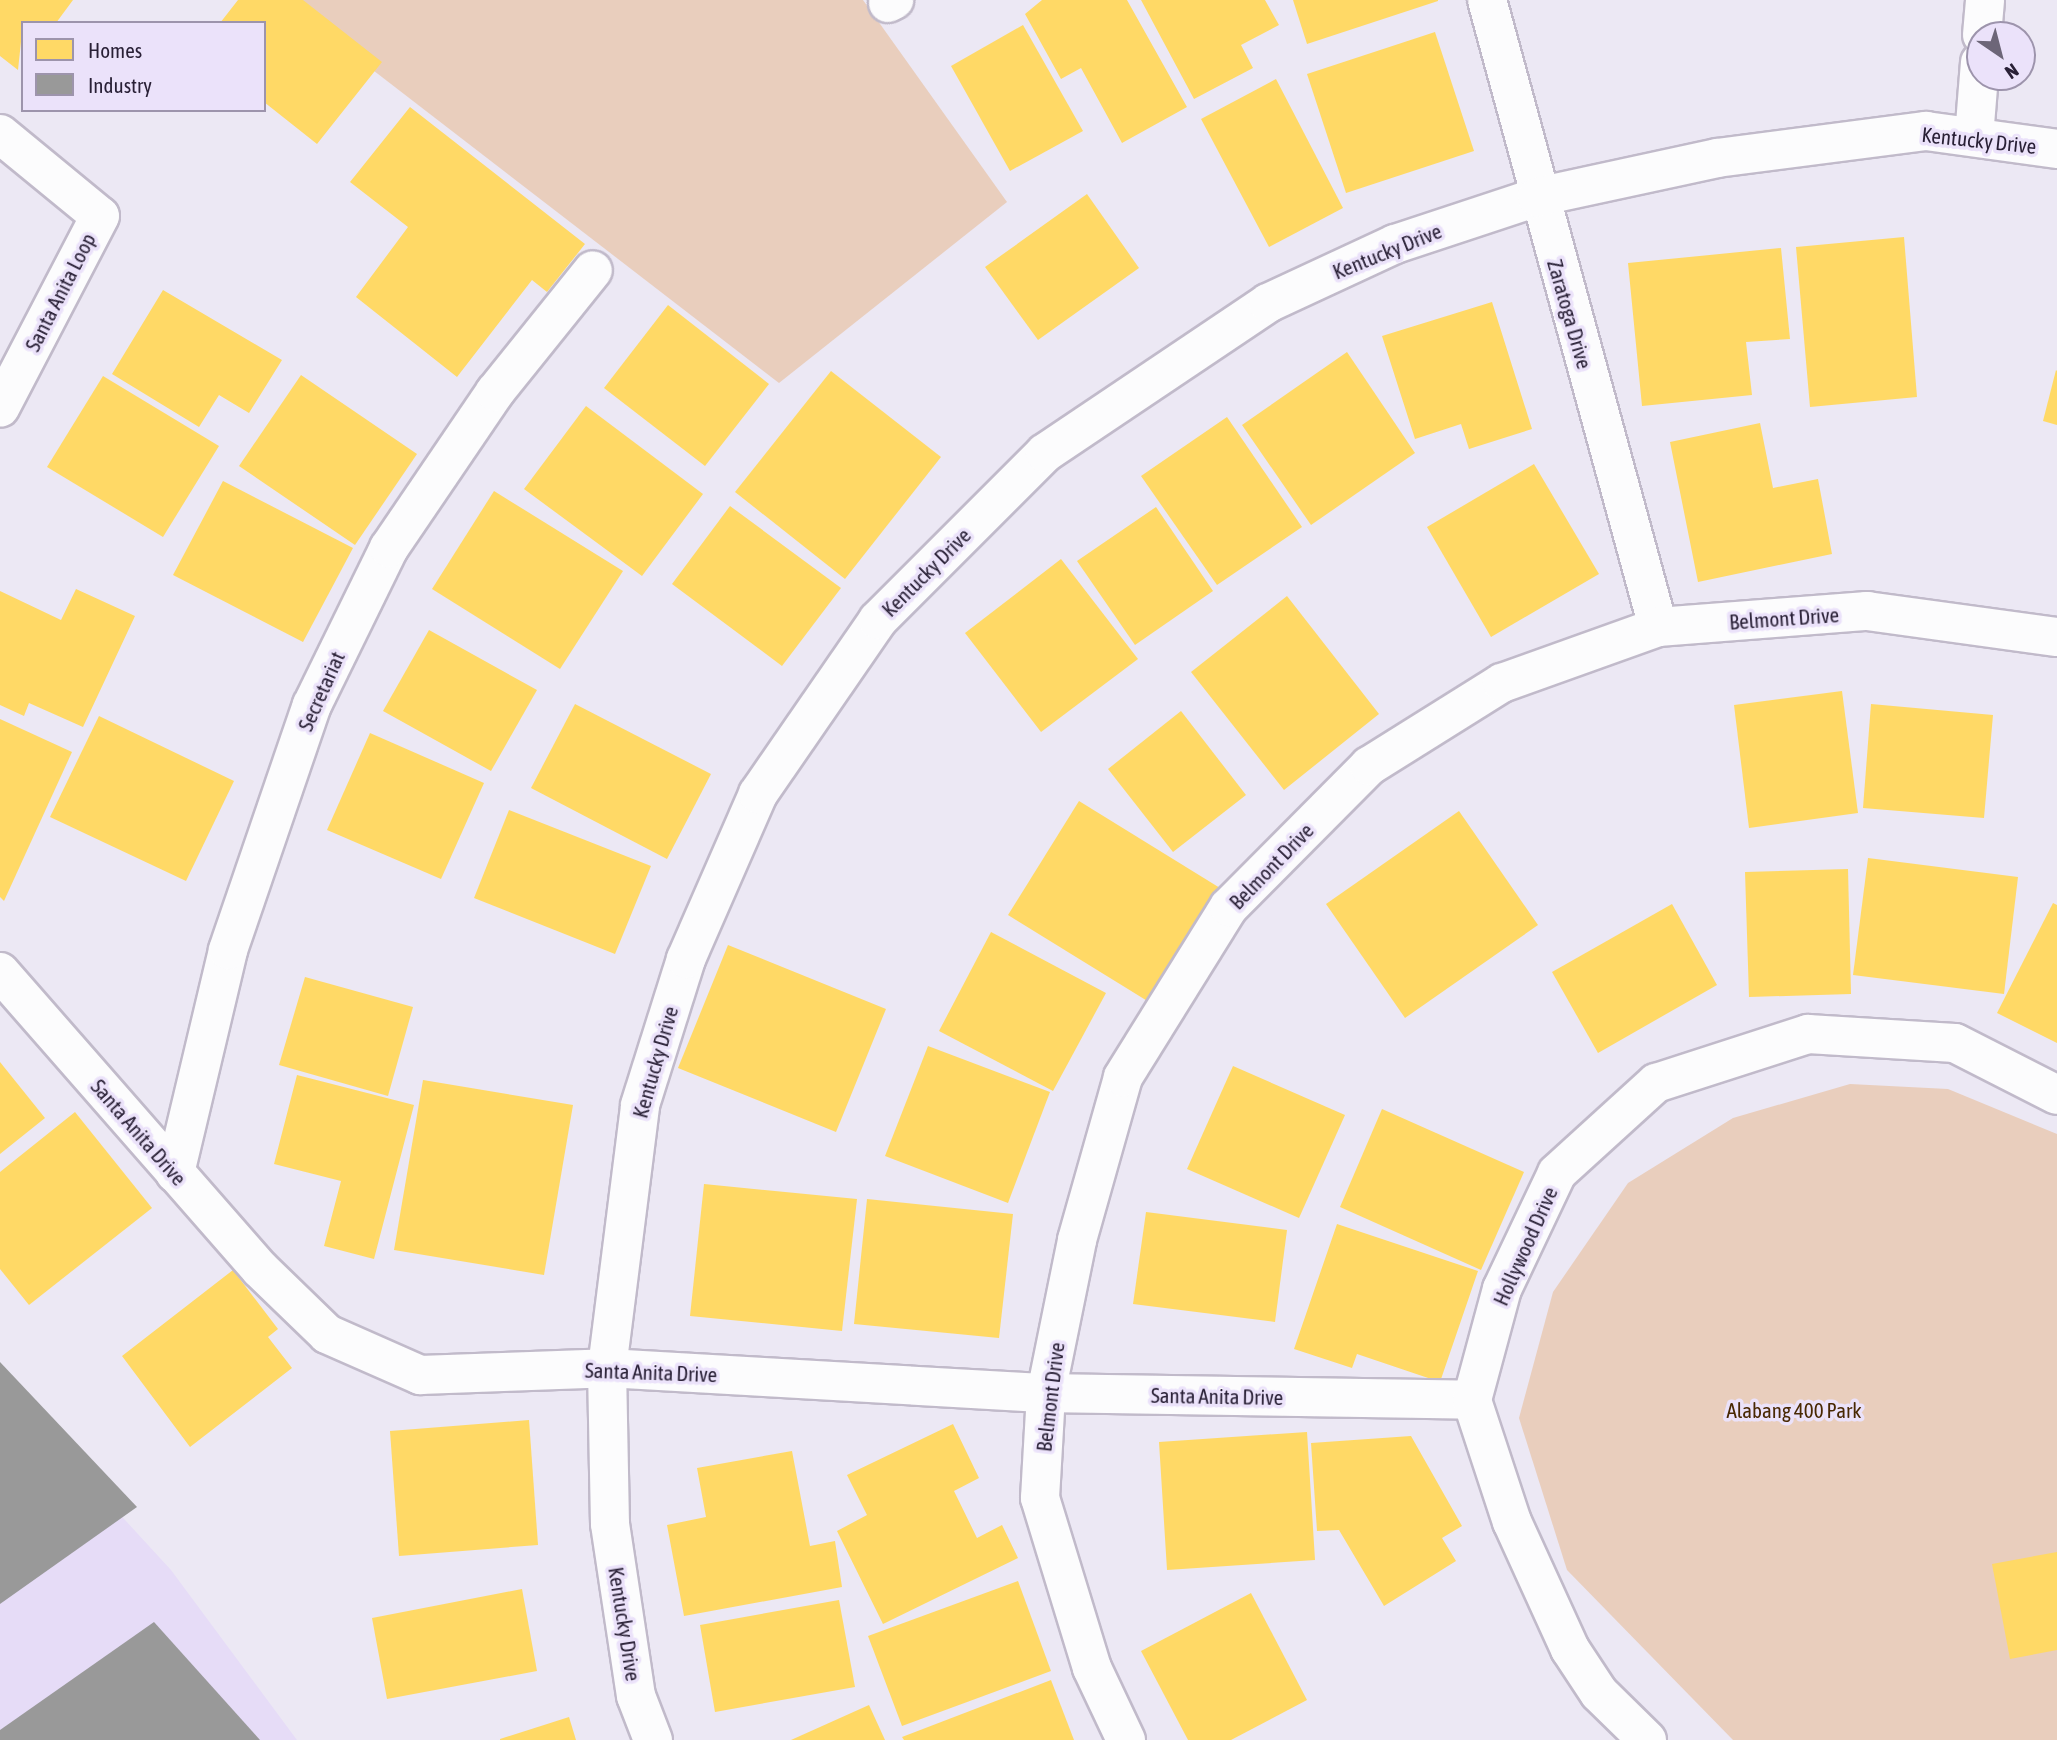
<!DOCTYPE html>
<style>
body{margin:0}
#map{position:relative;width:2057px;height:1740px;overflow:hidden;background:#ece8f4;font-family:"Asap Condensed",sans-serif}
div>[style]{position:absolute}
[style*='--x']{left:calc(var(--x)*1px);top:calc(var(--y)*1px);width:calc(var(--w)*1px);rotate:calc(var(--a)*1deg)}
.built>*{inset:0;background:#e6dcf7}
.green>*{inset:0;background:#e9cebd}
.homes>*{inset:0;background:#ffd966}
.industry>*{inset:0;background:#999}
.roads{filter:drop-shadow(2px 0 #c1baca) drop-shadow(-2px 0 #c1baca) drop-shadow(0 2px #c1baca) drop-shadow(0 -2px #c1baca)}
.street>*{height:38px;margin:-19px;padding:0 19px;transform-origin:19px;border-radius:19px;background:#fcfcfd}
span{translate:-50% -50%;white-space:nowrap;text-align:center;line-height:1.15;-webkit-text-stroke:7px #ebe2fa;paint-order:stroke}
.street-label{font-size:21px;color:#292036}
.park-label{font-size:21px;color:#482803}
.legend{position:absolute;left:21px;top:21px;width:245px;height:91px;box-sizing:border-box;background:#ebe2fa;border:2px solid #9d94ac;margin:0;padding:9px 12px;list-style:none;font-size:21px;color:#292036}
.legend li{display:flex;align-items:center;gap:14px;height:35px}
.legend b{width:35px;border:2px solid #9d94ac}
.north{position:absolute;left:1966px;top:21px;width:70px;height:70px;box-sizing:border-box;background:#ebe2fa;border:2px solid #9d94ac;border-radius:50%;rotate:145deg;font-size:19px;font-weight:700;line-height:28px;text-align:center;color:#292036}
.north::after{content:'';display:block;margin:auto;width:24px;height:32px;background:#6d6678;clip-path:polygon(50% 0,100% 100%,50% 72%,0 100%)}
</style>
<div id="map">
<div class="built">
<div style="clip-path:polygon(0 1384px,171px 1570px,297px 1740px,0 1740px)"></div>
</div>
<div class="green">
<div style="clip-path:polygon(282px 0,863px 0,1007px 202px,779px 383px)"></div>
<div style="clip-path:polygon(1850px 1084px,1948px 1089px,2057px 1134px,2057px 1740px,1733px 1740px,1567px 1570px,1519px 1418px,1553px 1292px,1628px 1183px,1733px 1118px)"></div>
</div>
<div class="homes">
<div style="clip-path:polygon(0 0,73px 0,56px 23px,23px 23px,18px 70px,0 56px)"></div>
<div style="clip-path:polygon(238px 0,303px 0,382px 62px,317px 144px,264px 102px,264px 23px,220px 23px)"></div>
<div style="clip-path:polygon(1042px 0,1127px 0,1187px 107px,1122px 143px,1081px 68px,1061px 79px,1025px 14px)"></div>
<div style="clip-path:polygon(1141px 0,1265px 0,1279px 25px,1241px 45px,1253px 68px,1194px 99px)"></div>
<div style="clip-path:polygon(1293px 0,1438px 0,1438px 1px,1307px 44px)"></div>
<div style="clip-path:polygon(1023px 25px,1083px 131px,1010px 171px,951px 66px)"></div>
<div style="clip-path:polygon(1435px 32px,1474px 151px,1346px 193px,1307px 74px)"></div>
<div style="clip-path:polygon(1276px 79px,1343px 208px,1269px 247px,1201px 119px)"></div>
<div style="clip-path:polygon(410px 107px,585px 244px,547px 292px,532px 280px,457px 377px,356px 297px,408px 227px,350px 182px)"></div>
<div style="clip-path:polygon(1087px 194px,1139px 268px,1038px 340px,985px 267px)"></div>
<div style="clip-path:polygon(1904px 237px,1917px 397px,1810px 407px,1796px 247px)"></div>
<div style="clip-path:polygon(1781px 248px,1790px 339px,1746px 342px,1752px 395px,1642px 406px,1628px 263px)"></div>
<div style="clip-path:polygon(163px 290px,282px 360px,249px 413px,219px 395px,199px 427px,112px 374px)"></div>
<div style="clip-path:polygon(1492px 302px,1532px 429px,1469px 449px,1461px 424px,1415px 439px,1382px 336px)"></div>
<div style="clip-path:polygon(668px 305px,769px 384px,705px 466px,604px 388px)"></div>
<div style="clip-path:polygon(1347px 352px,1415px 453px,1311px 525px,1242px 425px)"></div>
<div style="clip-path:polygon(2056px 370px,2057px 371px,2057px 425px,2043px 421px)"></div>
<div style="clip-path:polygon(831px 371px,941px 457px,845px 579px,735px 492px)"></div>
<div style="clip-path:polygon(301px 375px,417px 454px,355px 545px,239px 466px)"></div>
<div style="clip-path:polygon(103px 376px,219px 446px,163px 537px,47px 467px)"></div>
<div style="clip-path:polygon(586px 406px,703px 494px,642px 576px,524px 489px)"></div>
<div style="clip-path:polygon(1227px 417px,1302px 527px,1217px 585px,1141px 476px)"></div>
<div style="clip-path:polygon(1760px 423px,1773px 488px,1818px 479px,1832px 554px,1698px 582px,1670px 442px)"></div>
<div style="clip-path:polygon(1534px 464px,1599px 574px,1491px 637px,1427px 527px)"></div>
<div style="clip-path:polygon(223px 481px,353px 548px,303px 642px,173px 575px)"></div>
<div style="clip-path:polygon(494px 491px,623px 571px,560px 669px,432px 589px)"></div>
<div style="clip-path:polygon(730px 506px,841px 588px,782px 666px,672px 584px)"></div>
<div style="clip-path:polygon(1156px 507px,1213px 591px,1135px 645px,1077px 561px)"></div>
<div style="clip-path:polygon(1061px 559px,1138px 659px,1041px 732px,965px 633px)"></div>
<div style="clip-path:polygon(76px 589px,135px 616px,83px 727px,29px 703px,24px 716px,0 705px,0 591px,61px 620px)"></div>
<div style="clip-path:polygon(1287px 596px,1379px 714px,1284px 790px,1191px 672px)"></div>
<div style="clip-path:polygon(429px 630px,537px 690px,491px 771px,383px 711px)"></div>
<div style="clip-path:polygon(1842px 691px,1858px 813px,1749px 828px,1734px 705px)"></div>
<div style="clip-path:polygon(575px 704px,711px 774px,667px 859px,531px 788px)"></div>
<div style="clip-path:polygon(1871px 704px,1993px 715px,1984px 818px,1863px 808px)"></div>
<div style="clip-path:polygon(1181px 711px,1246px 795px,1173px 852px,1108px 769px)"></div>
<div style="clip-path:polygon(99px 716px,234px 781px,186px 881px,50px 817px)"></div>
<div style="clip-path:polygon(0 719px,72px 752px,4px 901px,0 897px)"></div>
<div style="clip-path:polygon(370px 733px,484px 783px,441px 879px,327px 830px)"></div>
<div style="clip-path:polygon(1079px 801px,1220px 888px,1149px 1002px,1008px 915px)"></div>
<div style="clip-path:polygon(509px 810px,651px 866px,615px 954px,474px 898px)"></div>
<div style="clip-path:polygon(1459px 811px,1538px 925px,1405px 1018px,1326px 904px)"></div>
<div style="clip-path:polygon(1868px 858px,2018px 877px,2004px 994px,1853px 975px)"></div>
<div style="clip-path:polygon(1848px 869px,1851px 994px,1749px 997px,1745px 872px)"></div>
<div style="clip-path:polygon(2053px 903px,2057px 905px,2057px 1043px,1997px 1013px)"></div>
<div style="clip-path:polygon(1672px 904px,1717px 985px,1598px 1053px,1552px 972px)"></div>
<div style="clip-path:polygon(991px 932px,1106px 993px,1053px 1091px,939px 1031px)"></div>
<div style="clip-path:polygon(728px 945px,886px 1009px,836px 1132px,678px 1068px)"></div>
<div style="clip-path:polygon(305px 977px,413px 1007px,388px 1096px,279px 1065px)"></div>
<div style="clip-path:polygon(928px 1046px,1050px 1092px,1008px 1203px,885px 1156px)"></div>
<div style="clip-path:polygon(0 1062px,45px 1118px,0 1154px)"></div>
<div style="clip-path:polygon(1233px 1066px,1345px 1115px,1299px 1218px,1187px 1169px)"></div>
<div style="clip-path:polygon(297px 1075px,414px 1105px,374px 1259px,324px 1246px,341px 1181px,274px 1164px)"></div>
<div style="clip-path:polygon(423px 1080px,573px 1105px,544px 1275px,394px 1250px)"></div>
<div style="clip-path:polygon(1382px 1109px,1524px 1172px,1481px 1270px,1340px 1207px)"></div>
<div style="clip-path:polygon(75px 1112px,152px 1208px,29px 1305px,0 1269px,0 1172px)"></div>
<div style="clip-path:polygon(704px 1184px,857px 1199px,842px 1331px,690px 1316px)"></div>
<div style="clip-path:polygon(867px 1199px,1013px 1214px,999px 1338px,854px 1324px)"></div>
<div style="clip-path:polygon(1146px 1212px,1287px 1230px,1275px 1322px,1133px 1304px)"></div>
<div style="clip-path:polygon(1337px 1224px,1478px 1271px,1440px 1382px,1357px 1354px,1352px 1368px,1294px 1349px)"></div>
<div style="clip-path:polygon(233px 1270px,278px 1329px,268px 1337px,292px 1368px,190px 1447px,122px 1356px)"></div>
<div style="clip-path:polygon(529px 1420px,538px 1545px,399px 1556px,390px 1431px)"></div>
<div style="clip-path:polygon(953px 1424px,979px 1478px,954px 1491px,977px 1538px,1002px 1525px,1018px 1558px,883px 1624px,837px 1531px,867px 1515px,847px 1475px)"></div>
<div style="clip-path:polygon(1307px 1432px,1315px 1560px,1167px 1570px,1159px 1442px)"></div>
<div style="clip-path:polygon(1411px 1436px,1462px 1526px,1442px 1538px,1456px 1561px,1384px 1606px,1339px 1530px,1317px 1531px,1311px 1443px)"></div>
<div style="clip-path:polygon(792px 1451px,810px 1546px,835px 1541px,842px 1587px,684px 1616px,667px 1525px,706px 1517px,697px 1468px)"></div>
<div style="clip-path:polygon(2057px 1552px,2057px 1650px,2010px 1659px,1992px 1564px)"></div>
<div style="clip-path:polygon(1018px 1581px,1051px 1671px,902px 1726px,868px 1636px)"></div>
<div style="clip-path:polygon(522px 1589px,537px 1671px,387px 1699px,372px 1618px)"></div>
<div style="clip-path:polygon(1251px 1593px,1307px 1700px,1231px 1740px,1188px 1740px,1141px 1651px)"></div>
<div style="clip-path:polygon(839px 1600px,855px 1687px,715px 1712px,700px 1625px)"></div>
<div style="clip-path:polygon(1051px 1680px,1074px 1740px,904px 1740px,902px 1737px)"></div>
<div style="clip-path:polygon(869px 1705px,885px 1740px,791px 1740px)"></div>
<div style="clip-path:polygon(569px 1717px,576px 1740px,500px 1740px,500px 1739px)"></div>
</div>
<div class="industry">
<div style="clip-path:polygon(0 1362px,137px 1507px,0 1604px)"></div>
<div style="clip-path:polygon(154px 1622px,260px 1740px,0 1740px,0 1730px)"></div>
</div>
<div class="roads">
<div class="street">
<div style="--x:1487;--y:0;--w:650;--a:74.74"></div>
<div style="--x:888;--y:3;--w:7;--a:-27"></div>
<div style="--x:1982;--y:35;--w:35;--a:-85"></div>
<div style="--x:0;--y:134;--w:129;--a:39.4"></div>
<div style="--x:100;--y:216;--w:216;--a:117.5"></div>
<div style="--x:1974;--y:137;--w:75;--a:-85.4"></div>
<div style="--x:0;--y:972;--w:395;--a:48.8"></div>
<div style="--x:260;--y:1269;--w:93;--a:44.1"></div>
<div style="--x:327;--y:1334;--w:102;--a:23.8"></div>
<div style="--x:420;--y:1375;--w:187;--a:-2.1"></div>
<div style="--x:607;--y:1368;--w:440;--a:3.3"></div>
<div style="--x:1046;--y:1393;--w:426;--a:0.9"></div>
<div style="--x:175;--y:1173;--w:229;--a:-76.6"></div>
<div style="--x:228;--y:950;--w:259;--a:-71.1"></div>
<div style="--x:312;--y:705;--w:175;--a:-63.9"></div>
<div style="--x:389;--y:548;--w:189;--a:-55.8"></div>
<div style="--x:495;--y:392;--w:156;--a:-51.2"></div>
<div style="--x:653;--y:1740;--w:47;--a:-111.1"></div>
<div style="--x:636;--y:1696;--w:174;--a:-98.6"></div>
<div style="--x:610;--y:1524;--w:156;--a:-91.1"></div>
<div style="--x:607;--y:1368;--w:265;--a:-82.8"></div>
<div style="--x:640;--y:1105;--w:153;--a:-72.5"></div>
<div style="--x:686;--y:959;--w:180;--a:-66.4"></div>
<div style="--x:758;--y:794;--w:211;--a:-55.4"></div>
<div style="--x:878;--y:620;--w:236;--a:-45"></div>
<div style="--x:1045;--y:453;--w:269;--a:-33.9"></div>
<div style="--x:1268;--y:303;--w:140;--a:-24.9"></div>
<div style="--x:1395;--y:244;--w:150;--a:-18.3"></div>
<div style="--x:1537;--y:197;--w:184;--a:-12.2"></div>
<div style="--x:1717;--y:158;--w:211;--a:-7.4"></div>
<div style="--x:1926;--y:131;--w:132;--a:7.8"></div>
<div style="--x:1126;--y:1740;--w:80;--a:-115.3"></div>
<div style="--x:1092;--y:1668;--w:178;--a:-107"></div>
<div style="--x:1040;--y:1498;--w:105;--a:-86.7"></div>
<div style="--x:1046;--y:1393;--w:156;--a:-78.5"></div>
<div style="--x:1077;--y:1240;--w:169;--a:-74.2"></div>
<div style="--x:1123;--y:1077;--w:200;--a:-58.1"></div>
<div style="--x:1229;--y:907;--w:199;--a:-45.2"></div>
<div style="--x:1369;--y:766;--w:157;--a:-32"></div>
<div style="--x:1502;--y:683;--w:166;--a:-19.7"></div>
<div style="--x:1658;--y:627;--w:210;--a:-4.4"></div>
<div style="--x:1867;--y:611;--w:192;--a:7.8"></div>
<div style="--x:1647;--y:1740;--w:67;--a:-135.6"></div>
<div style="--x:1599;--y:1693;--w:53;--a:-123.4"></div>
<div style="--x:1570;--y:1649;--w:140;--a:-114.5"></div>
<div style="--x:1512;--y:1522;--w:128;--a:-108.2"></div>
<div style="--x:1472;--y:1400;--w:115;--a:-74.9"></div>
<div style="--x:1502;--y:1289;--w:128;--a:-64.6"></div>
<div style="--x:1557;--y:1173;--w:134;--a:-42.3"></div>
<div style="--x:1656;--y:1083;--w:160;--a:-17.9"></div>
<div style="--x:1808;--y:1034;--w:147;--a:3.5"></div>
<div style="--x:1955;--y:1043;--w:114;--a:27"></div>
</div>
</div>
<div class="street-label">
<span style="left:1979px;top:140px;rotate:6deg">Kentucky Drive</span>
<span style="left:1387px;top:251px;rotate:-22deg">Kentucky Drive</span>
<span style="left:60px;top:292px;rotate:-63deg">Santa Anita Loop</span>
<span style="left:1570px;top:314px;rotate:74deg">Zaratoga Drive</span>
<span style="left:926px;top:572px;rotate:-45deg">Kentucky Drive</span>
<span style="left:1784px;top:618px;rotate:-4deg">Belmont Drive</span>
<span style="left:321px;top:691px;rotate:-66deg">Secretariat</span>
<span style="left:1271px;top:866px;rotate:-46deg">Belmont Drive</span>
<span style="left:655px;top:1062px;rotate:-74deg">Kentucky Drive</span>
<span style="left:139px;top:1132px;rotate:49deg">Santa Anita Drive</span>
<span style="left:1525px;top:1246px;rotate:-66deg">Hollywood Drive</span>
<span style="left:651px;top:1372px;rotate:2deg">Santa Anita Drive</span>
<span style="left:1217px;top:1396px;rotate:1deg">Santa Anita Drive</span>
<span style="left:1050px;top:1397px;rotate:-83deg">Belmont Drive</span>
<span style="left:625px;top:1624px;rotate:81deg">Kentucky Drive</span>
</div>
<div class="park-label">
<span style="left:1794px;top:1410px">Alabang 400 Park</span>
</div>
<ul class="legend">
<li><b style="height:19px;background:#ffd966"></b>Homes</li>
<li><b style="height:19px;background:#999"></b>Industry</li>
</ul>
<div class="north">N</div>
</div>
